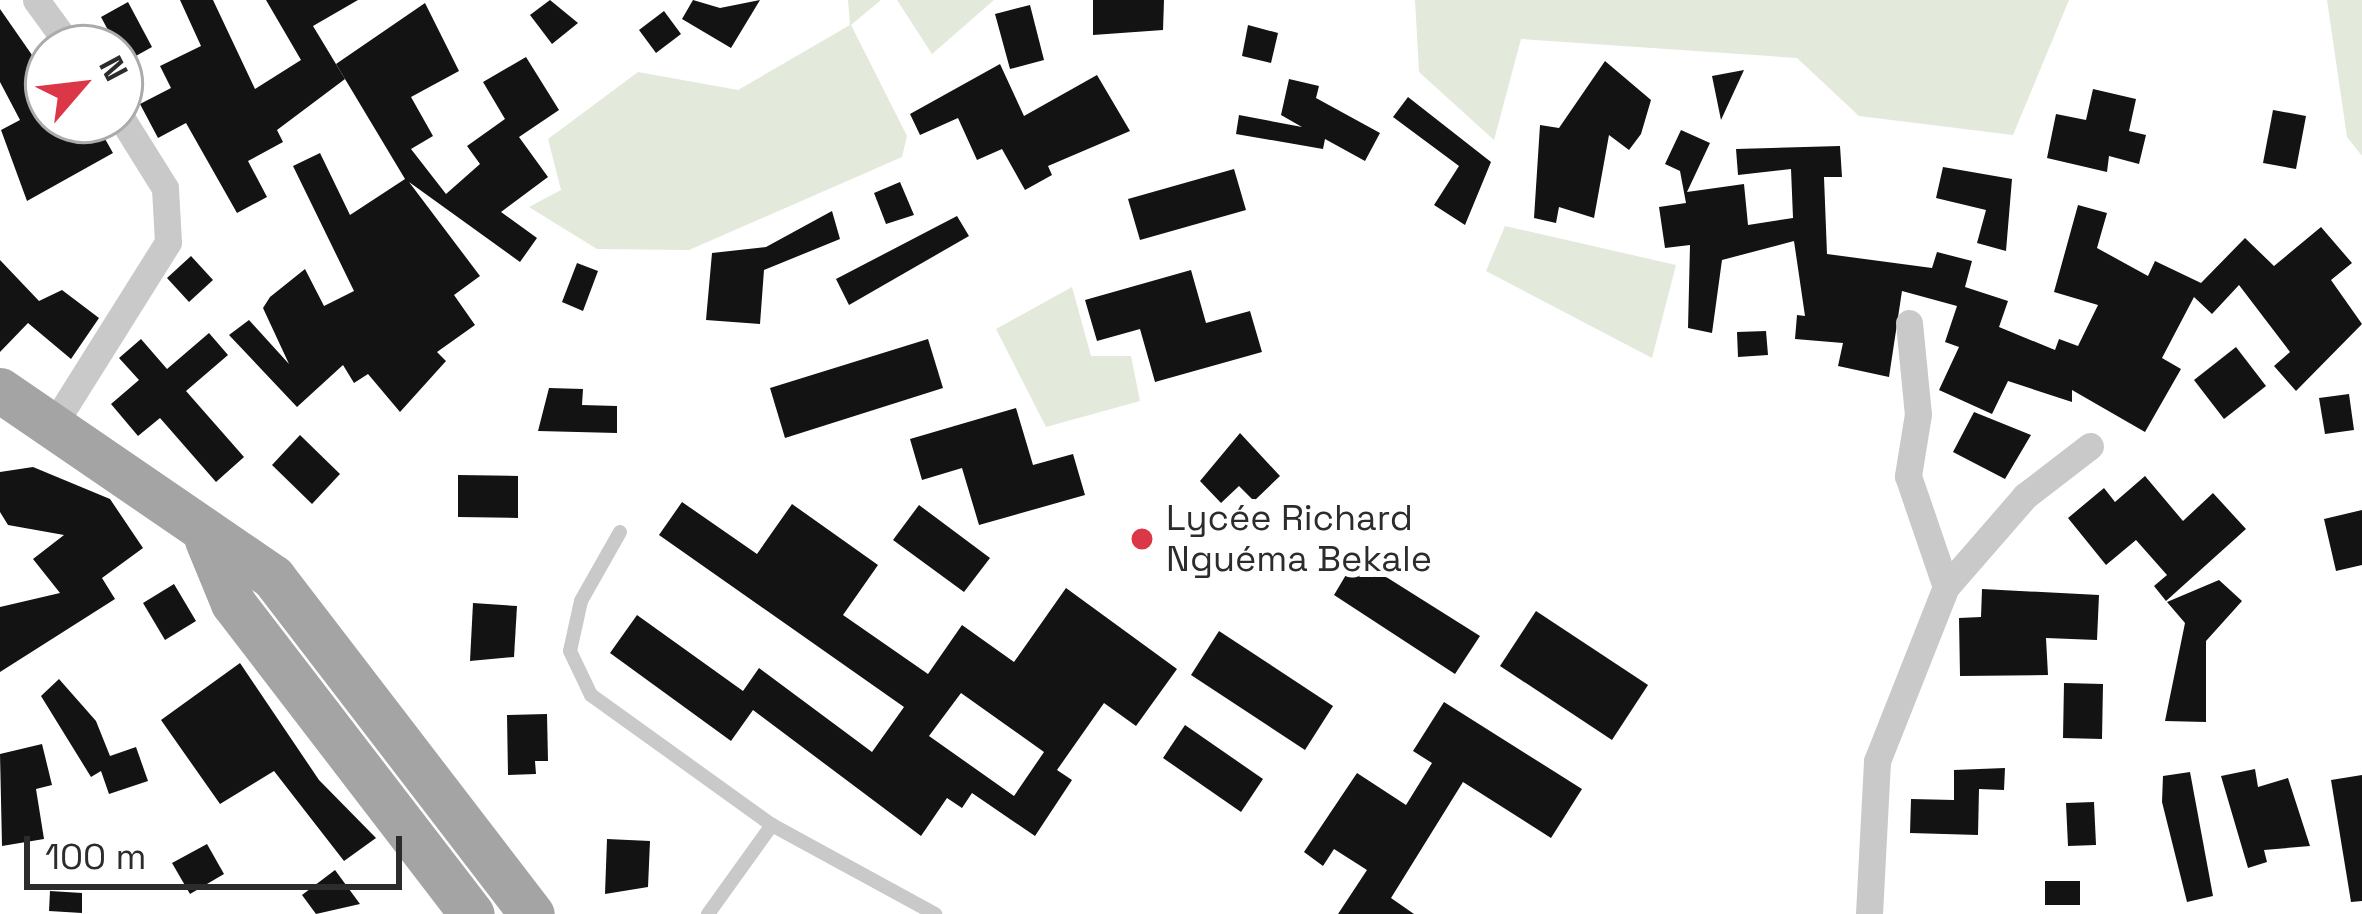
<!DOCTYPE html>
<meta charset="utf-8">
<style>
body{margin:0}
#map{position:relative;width:2362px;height:914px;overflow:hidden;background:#fff;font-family:"Space Grotesk",sans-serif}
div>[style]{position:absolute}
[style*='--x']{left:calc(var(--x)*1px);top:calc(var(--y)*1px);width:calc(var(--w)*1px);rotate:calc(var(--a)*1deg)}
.green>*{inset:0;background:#e3e9db}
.building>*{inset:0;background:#131313}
.lane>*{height:14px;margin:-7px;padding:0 7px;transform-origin:7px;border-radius:7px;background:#c9c9c9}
.street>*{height:27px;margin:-13.5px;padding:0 13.5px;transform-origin:13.5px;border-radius:13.5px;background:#c9c9c9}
.primary>*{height:45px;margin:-22.5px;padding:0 22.5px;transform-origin:22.5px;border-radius:22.5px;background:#a4a4a4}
.dots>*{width:33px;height:33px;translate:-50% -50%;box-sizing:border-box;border:6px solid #fff;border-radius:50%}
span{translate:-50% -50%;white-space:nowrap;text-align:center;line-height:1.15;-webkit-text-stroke:12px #fff;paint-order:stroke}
.poi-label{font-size:36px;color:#2c2c2c}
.left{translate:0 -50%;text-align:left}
.north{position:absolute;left:24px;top:24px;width:120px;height:120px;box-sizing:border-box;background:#fff;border:3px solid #ababab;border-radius:50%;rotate:62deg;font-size:33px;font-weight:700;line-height:48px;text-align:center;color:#2c2c2c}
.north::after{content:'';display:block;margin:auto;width:42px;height:54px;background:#db3746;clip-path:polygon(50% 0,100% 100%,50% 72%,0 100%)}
.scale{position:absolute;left:24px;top:836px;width:378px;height:54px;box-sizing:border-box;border:6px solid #2c2c2c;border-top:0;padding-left:15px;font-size:36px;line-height:42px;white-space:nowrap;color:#2c2c2c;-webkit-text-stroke:9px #fff;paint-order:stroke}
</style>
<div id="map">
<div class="green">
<div style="clip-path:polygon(848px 0,881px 0,851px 25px,907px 136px,902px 157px,689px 250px,597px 249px,529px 207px,561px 190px,548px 139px,638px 72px,738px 90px,850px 25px)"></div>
<div style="clip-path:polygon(897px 0,994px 0,932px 54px)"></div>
<div style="clip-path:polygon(1415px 0,2069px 0,2013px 135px,1859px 116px,1797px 58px,1521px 39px,1494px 140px,1419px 72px)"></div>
<div style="clip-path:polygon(2327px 0,2362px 0,2362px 156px,2347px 137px)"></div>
<div style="clip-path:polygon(1505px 226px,1676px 265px,1652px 358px,1486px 271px)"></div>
<div style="clip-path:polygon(1072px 287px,1091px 356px,1131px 356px,1140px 401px,1046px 427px,996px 329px)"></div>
</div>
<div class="building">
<div style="clip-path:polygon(180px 0,213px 0,255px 89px,301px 60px,266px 0,358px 0,313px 26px,345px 79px,277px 130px,283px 142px,248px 161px,267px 197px,237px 213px,186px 123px,158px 138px,140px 104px,171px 88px,160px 66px,201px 46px)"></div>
<div style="clip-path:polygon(550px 0,578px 23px,552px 44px,530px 15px)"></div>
<div style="clip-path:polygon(693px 0,720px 8px,760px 0,731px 48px,682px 19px)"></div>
<div style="clip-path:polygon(1093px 0,1164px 0,1163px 30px,1093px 35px)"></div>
<div style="clip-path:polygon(128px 2px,152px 47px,125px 62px,101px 17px)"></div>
<div style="clip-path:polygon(425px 3px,459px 71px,411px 97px,433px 136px,411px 149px,446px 194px,480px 164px,467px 146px,505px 119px,483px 82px,526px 57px,559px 110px,519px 137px,548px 177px,501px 212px,537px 238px,520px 262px,409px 182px,480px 276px,454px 295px,475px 325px,437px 352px,446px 361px,400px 412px,368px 374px,354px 383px,343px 365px,297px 407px,229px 335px,249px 320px,289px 364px,263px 308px,270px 297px,305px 269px,324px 306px,354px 291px,293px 166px,320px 153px,350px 215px,405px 179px,336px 64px)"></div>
<div style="clip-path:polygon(1030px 5px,1044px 60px,1010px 69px,995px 14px)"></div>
<div style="clip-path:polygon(0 9px,48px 78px,48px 120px,81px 120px,89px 136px,100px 130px,113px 153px,27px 201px,1px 130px,20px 120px,0 82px)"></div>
<div style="clip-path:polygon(664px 11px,681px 34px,656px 53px,639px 30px)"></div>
<div style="clip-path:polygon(1248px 25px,1278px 33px,1271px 63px,1242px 56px)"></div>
<div style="clip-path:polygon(1605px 61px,1651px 100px,1641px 134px,1629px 150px,1609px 135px,1594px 218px,1559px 207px,1556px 223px,1534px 218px,1540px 125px,1559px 128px)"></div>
<div style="clip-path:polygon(1000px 64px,1024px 116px,1097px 75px,1130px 131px,1048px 166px,1052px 175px,1025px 190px,1002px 149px,977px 160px,958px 118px,920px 135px,910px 114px)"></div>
<div style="clip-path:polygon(1744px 70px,1721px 120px,1712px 76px)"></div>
<div style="clip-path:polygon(1289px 79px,1319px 86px,1316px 98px,1380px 133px,1365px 161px,1325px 139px,1323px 149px,1236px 134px,1239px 115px,1302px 127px,1281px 115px)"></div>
<div style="clip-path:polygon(2093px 89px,2136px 99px,2129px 131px,2146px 135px,2139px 164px,2109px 156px,2107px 172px,2047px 158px,2056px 114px,2086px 120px)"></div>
<div style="clip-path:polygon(1408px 97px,1491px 162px,1465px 225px,1434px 205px,1459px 166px,1393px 117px)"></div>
<div style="clip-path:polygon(2273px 110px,2306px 116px,2296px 169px,2263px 163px)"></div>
<div style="clip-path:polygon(1681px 130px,1710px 143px,1687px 192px,1744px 184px,1748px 225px,1793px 218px,1791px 169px,1738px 175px,1736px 149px,1840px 146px,1842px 177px,1824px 177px,1827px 254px,1932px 268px,1937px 252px,1972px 261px,1965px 287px,2008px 301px,1999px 327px,2055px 350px,2059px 339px,2078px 346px,2098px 305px,2054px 292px,2078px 205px,2107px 213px,2097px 248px,2148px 276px,2155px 261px,2201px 283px,2245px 238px,2274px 266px,2321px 227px,2352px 263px,2331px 280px,2362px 324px,2296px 391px,2274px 366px,2290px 352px,2239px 285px,2212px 314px,2194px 297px,2162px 358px,2181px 369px,2145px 432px,2072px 390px,2072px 402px,2008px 381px,1992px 414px,1939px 390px,1959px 347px,1945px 342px,1957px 306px,1902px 291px,1889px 377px,1838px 366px,1843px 343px,1795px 339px,1797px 315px,1805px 316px,1794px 241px,1722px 260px,1712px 333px,1688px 328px,1690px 245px,1665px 248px,1659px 207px,1686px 203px,1680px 171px,1665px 164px)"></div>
<div style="clip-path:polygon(1943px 167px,2012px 179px,2006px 251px,1977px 243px,1986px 210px,1936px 198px)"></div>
<div style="clip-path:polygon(1234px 169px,1246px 210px,1140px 240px,1128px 199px)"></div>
<div style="clip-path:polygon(900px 182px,914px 215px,886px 224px,874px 193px)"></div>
<div style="clip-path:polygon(832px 211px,840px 239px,764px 270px,760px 324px,706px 320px,712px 253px,766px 247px)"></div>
<div style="clip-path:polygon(957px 216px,969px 236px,849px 305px,836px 279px)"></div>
<div style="clip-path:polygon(191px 256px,213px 280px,189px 302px,167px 278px)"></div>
<div style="clip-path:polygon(0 260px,39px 301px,62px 290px,99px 318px,71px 359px,28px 323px,0 352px)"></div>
<div style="clip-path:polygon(577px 263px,598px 271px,583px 311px,562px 302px)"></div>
<div style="clip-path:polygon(1191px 270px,1206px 323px,1250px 311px,1262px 352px,1155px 382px,1140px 329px,1097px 341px,1085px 300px)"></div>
<div style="clip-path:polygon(1766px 331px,1768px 355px,1738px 357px,1737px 332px)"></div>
<div style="clip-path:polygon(209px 333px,228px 355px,186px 391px,244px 457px,216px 482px,160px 418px,138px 436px,111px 404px,139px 380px,119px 358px,141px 339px,167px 369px)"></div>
<div style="clip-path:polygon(928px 339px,943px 388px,785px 438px,770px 388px)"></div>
<div style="clip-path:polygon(2236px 347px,2266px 386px,2224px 419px,2194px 380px)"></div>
<div style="clip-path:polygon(549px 388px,583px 389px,582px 405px,617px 406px,617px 433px,538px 431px)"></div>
<div style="clip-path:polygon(2349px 394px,2354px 430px,2325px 434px,2319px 398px)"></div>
<div style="clip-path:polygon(1016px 408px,1033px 465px,1073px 454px,1085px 495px,979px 525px,962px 468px,922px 480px,910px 439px)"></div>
<div style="clip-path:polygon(1974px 412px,2031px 435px,2005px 479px,1953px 452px)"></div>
<div style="clip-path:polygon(1240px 433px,1280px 476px,1254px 501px,1239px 486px,1221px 503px,1200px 481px)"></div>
<div style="clip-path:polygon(300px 435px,340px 474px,312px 504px,272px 465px)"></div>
<div style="clip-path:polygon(33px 467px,110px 499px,143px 548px,102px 578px,115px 599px,0 672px,0 607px,60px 593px,33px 559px,64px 535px,8px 525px,0 512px,0 472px)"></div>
<div style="clip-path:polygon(458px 475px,518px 476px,518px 518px,458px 517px)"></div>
<div style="clip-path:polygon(2145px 476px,2183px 521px,2213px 493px,2246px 529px,2166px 601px,2154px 586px,2167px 575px,2136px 540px,2106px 565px,2068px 518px,2104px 488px,2115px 502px)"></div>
<div style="clip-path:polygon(evenodd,682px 502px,757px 554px,792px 504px,878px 565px,843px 615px,928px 674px,962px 625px,1014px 662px,1066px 588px,1177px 669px,1136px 726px,1104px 703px,1057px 770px,1072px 780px,1035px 836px,972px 793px,962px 808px,947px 798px,921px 836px,753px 710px,731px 741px,610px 653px,637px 615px,743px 691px,759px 668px,872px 752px,904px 707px,659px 535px,682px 502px,961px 693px,1044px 752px,1014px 796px,929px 736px,961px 693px)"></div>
<div style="clip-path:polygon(919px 505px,990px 558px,964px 592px,893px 540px)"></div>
<div style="clip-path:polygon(2362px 510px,2362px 565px,2336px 571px,2324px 519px)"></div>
<div style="clip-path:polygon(1356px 558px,1480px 636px,1455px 674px,1334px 595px)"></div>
<div style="clip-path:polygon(2219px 580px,2242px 601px,2206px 641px,2206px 722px,2165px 721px,2185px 623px,2167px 602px)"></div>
<div style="clip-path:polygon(174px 584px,196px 621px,165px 640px,143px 603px)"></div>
<div style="clip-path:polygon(1982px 589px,2099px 595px,2097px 640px,2046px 638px,2048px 675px,1960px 676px,1959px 618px,1981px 617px)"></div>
<div style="clip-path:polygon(473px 603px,517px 606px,514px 657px,470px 661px)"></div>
<div style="clip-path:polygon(1536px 611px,1648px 685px,1612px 740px,1500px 666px)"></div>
<div style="clip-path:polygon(1219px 631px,1333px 706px,1305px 750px,1191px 675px)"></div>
<div style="clip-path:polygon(240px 663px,319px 780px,376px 838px,344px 861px,274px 771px,220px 804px,161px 720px)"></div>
<div style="clip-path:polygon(59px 679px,96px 721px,110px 756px,136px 747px,148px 781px,109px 794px,101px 771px,91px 777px,41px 696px)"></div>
<div style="clip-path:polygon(2064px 683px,2103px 684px,2102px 739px,2063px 738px)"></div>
<div style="clip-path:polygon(1444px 702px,1582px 789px,1551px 838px,1463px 782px,1391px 898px,1414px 914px,1338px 914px,1367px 870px,1334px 849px,1323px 866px,1304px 852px,1357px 773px,1406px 805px,1432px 763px,1413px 751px)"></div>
<div style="clip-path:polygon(547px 714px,548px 761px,535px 761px,536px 774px,508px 775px,507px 715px)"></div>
<div style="clip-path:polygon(1185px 725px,1263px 779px,1241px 812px,1163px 758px)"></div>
<div style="clip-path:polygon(42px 744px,52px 785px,36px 789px,44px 839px,2px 846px,0 754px)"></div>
<div style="clip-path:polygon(2005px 768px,2004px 790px,1979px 789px,1978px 835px,1910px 833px,1911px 799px,1954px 800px,1954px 770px)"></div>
<div style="clip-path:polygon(2255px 769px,2258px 787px,2288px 778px,2310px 846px,2264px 850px,2267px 862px,2248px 868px,2221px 776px)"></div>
<div style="clip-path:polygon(2190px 772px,2213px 896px,2187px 902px,2162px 802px,2163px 776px)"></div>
<div style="clip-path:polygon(2362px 775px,2362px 901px,2351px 902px,2331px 780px)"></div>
<div style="clip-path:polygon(2094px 802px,2096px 845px,2068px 846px,2066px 803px)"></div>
<div style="clip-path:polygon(607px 839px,650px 841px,648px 887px,605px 894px)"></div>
<div style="clip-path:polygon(207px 844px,224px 874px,190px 894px,172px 863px)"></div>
<div style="clip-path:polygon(335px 870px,360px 904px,316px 914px,302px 895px)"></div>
<div style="clip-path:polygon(2045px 881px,2080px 881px,2080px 905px,2045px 905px)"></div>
<div style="clip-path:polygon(50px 891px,82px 893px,82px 913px,49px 911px)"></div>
</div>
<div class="lane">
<div style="--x:620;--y:532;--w:79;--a:119.5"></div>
<div style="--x:581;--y:601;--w:51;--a:102.4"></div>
<div style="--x:570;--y:651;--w:49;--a:64.5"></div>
<div style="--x:591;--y:695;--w:223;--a:35.7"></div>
<div style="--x:772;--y:825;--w:186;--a:28.6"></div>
<div style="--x:708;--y:914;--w:110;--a:-54.3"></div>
</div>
<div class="street">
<div style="--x:36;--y:0;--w:59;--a:53.9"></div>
<div style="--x:1909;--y:323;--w:91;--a:84.4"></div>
<div style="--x:1918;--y:414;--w:63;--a:99.2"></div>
<div style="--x:1908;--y:476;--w:117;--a:71.1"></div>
<div style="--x:52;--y:427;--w:218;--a:-57.9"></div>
<div style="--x:168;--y:242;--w:54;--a:-93.2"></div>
<div style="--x:165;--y:188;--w:85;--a:-122"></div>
<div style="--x:1869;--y:914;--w:153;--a:-87"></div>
<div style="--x:1877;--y:761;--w:187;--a:-68.4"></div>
<div style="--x:1946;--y:587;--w:121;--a:-49"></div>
<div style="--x:2025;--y:496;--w:82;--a:-37.6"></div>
</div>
<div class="primary">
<div style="--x:0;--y:390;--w:331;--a:34.4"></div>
<div style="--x:273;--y:577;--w:425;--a:52.5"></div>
<div style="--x:207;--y:540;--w:68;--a:67.6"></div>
<div style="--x:233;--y:603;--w:392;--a:52.5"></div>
</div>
<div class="dots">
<div style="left:1142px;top:539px;background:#db3746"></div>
</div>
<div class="poi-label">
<span class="left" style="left:1166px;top:539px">Lycée Richard<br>Nguéma Bekale</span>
</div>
<div class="north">N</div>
<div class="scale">100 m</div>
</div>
